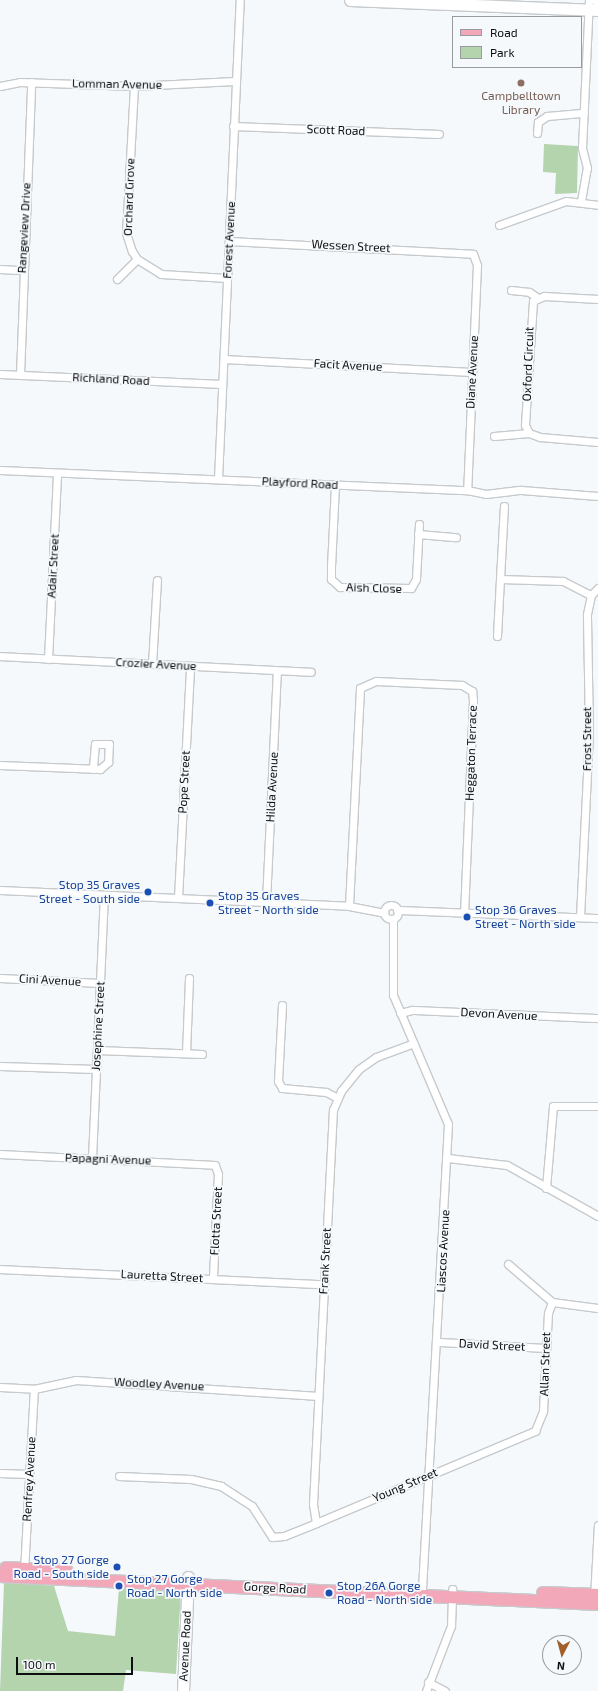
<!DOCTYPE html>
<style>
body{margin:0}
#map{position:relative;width:598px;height:1691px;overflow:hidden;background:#f5f9fc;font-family:"Exo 2",sans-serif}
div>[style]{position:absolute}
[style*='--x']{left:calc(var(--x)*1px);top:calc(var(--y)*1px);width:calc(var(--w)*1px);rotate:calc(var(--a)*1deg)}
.green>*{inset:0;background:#b4d4ad}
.roads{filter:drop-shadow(1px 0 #c6cacd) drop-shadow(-1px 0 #c6cacd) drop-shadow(0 1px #c6cacd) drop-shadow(0 -1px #c6cacd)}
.street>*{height:7px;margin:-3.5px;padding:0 3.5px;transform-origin:3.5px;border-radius:3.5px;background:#fff}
.street>.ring{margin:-3.5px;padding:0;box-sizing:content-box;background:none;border:7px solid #fff;border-radius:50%}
.secondary>*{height:11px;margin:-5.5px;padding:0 5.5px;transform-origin:5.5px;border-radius:5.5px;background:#fff}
.primary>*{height:12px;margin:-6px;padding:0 6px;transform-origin:6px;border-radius:6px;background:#f2a8b8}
.dots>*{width:11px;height:11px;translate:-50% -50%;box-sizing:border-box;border:2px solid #f5f9fc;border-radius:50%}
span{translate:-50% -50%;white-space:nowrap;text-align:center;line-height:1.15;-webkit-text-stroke:3.5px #f5f9fc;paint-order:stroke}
.street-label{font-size:12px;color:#0d0e0f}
.education-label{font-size:12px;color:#785e54}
.transit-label{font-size:12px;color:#164399}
.right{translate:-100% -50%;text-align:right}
.left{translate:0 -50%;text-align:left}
.legend{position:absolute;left:452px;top:16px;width:130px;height:52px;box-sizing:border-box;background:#f5f9fc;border:1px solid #989b9d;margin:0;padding:5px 7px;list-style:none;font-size:12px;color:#0d0e0f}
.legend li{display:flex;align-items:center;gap:8px;height:20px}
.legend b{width:20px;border:1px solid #989b9d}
.north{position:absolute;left:542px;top:1635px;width:40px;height:40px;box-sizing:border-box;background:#f5f9fc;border:1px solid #989b9d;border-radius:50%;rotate:186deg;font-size:11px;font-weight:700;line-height:16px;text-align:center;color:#0d0e0f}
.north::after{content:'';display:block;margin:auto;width:14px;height:18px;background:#a1602b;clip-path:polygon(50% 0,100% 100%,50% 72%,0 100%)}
.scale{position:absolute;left:16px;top:1657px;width:117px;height:18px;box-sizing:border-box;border:2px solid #0d0e0f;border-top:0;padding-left:5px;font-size:12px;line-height:14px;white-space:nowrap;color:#0d0e0f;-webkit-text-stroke:3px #f5f9fc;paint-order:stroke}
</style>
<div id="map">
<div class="green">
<div style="clip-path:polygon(544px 144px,578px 146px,577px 193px,555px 194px,556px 173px,543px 172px)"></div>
<div style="clip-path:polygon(4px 1582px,54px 1586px,68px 1631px,115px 1636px,119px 1588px,181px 1592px,176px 1674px,126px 1670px,123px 1691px,0 1691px)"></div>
</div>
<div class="roads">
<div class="street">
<div style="--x:0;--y:86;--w:20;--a:-11"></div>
<div style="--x:20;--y:82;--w:114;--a:2"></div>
<div style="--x:134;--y:86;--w:101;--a:-2.8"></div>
<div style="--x:134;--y:86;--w:147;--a:93.1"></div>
<div style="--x:126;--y:233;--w:19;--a:72"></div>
<div style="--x:132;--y:251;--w:9;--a:58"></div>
<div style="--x:137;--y:259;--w:28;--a:32"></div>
<div style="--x:161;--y:274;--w:66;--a:3.5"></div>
<div style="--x:233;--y:126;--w:206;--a:2.2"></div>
<div style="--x:537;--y:133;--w:11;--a:-85"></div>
<div style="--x:538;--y:122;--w:11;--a:-34"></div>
<div style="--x:547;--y:116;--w:37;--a:-5"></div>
<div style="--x:581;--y:201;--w:34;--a:-80"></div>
<div style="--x:587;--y:168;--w:21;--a:-104"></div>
<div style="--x:582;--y:148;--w:148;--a:-87.3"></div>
<div style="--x:499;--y:225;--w:71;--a:-19.7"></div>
<div style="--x:566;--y:201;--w:32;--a:7"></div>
<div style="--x:229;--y:241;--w:244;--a:3"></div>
<div style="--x:473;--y:254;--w:12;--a:70"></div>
<div style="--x:477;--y:265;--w:225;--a:92.5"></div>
<div style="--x:0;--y:269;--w:22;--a:3"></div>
<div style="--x:117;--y:279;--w:28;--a:-45"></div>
<div style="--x:511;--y:290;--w:18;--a:6"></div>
<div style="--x:529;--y:292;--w:11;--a:34"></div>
<div style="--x:598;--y:299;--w:54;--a:-176.8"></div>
<div style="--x:544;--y:296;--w:12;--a:156"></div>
<div style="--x:533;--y:301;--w:124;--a:93.7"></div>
<div style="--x:525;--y:425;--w:9;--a:63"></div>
<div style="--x:529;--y:433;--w:12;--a:20"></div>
<div style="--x:540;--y:437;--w:58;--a:4.9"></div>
<div style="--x:224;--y:359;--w:248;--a:3"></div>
<div style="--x:0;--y:374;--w:222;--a:2.6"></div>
<div style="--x:20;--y:375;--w:293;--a:-87.8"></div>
<div style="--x:494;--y:436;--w:35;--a:-5"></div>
<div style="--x:0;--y:470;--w:467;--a:2.5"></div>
<div style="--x:467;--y:490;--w:19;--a:12"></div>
<div style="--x:486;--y:494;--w:35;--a:-7"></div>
<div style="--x:521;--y:490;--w:77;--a:4.5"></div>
<div style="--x:218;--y:479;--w:480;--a:-87.4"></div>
<div style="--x:335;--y:485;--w:81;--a:92.8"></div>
<div style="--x:331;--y:566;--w:13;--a:90"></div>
<div style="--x:331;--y:579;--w:12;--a:42"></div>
<div style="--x:340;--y:587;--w:71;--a:0.8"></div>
<div style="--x:411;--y:588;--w:10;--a:-61"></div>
<div style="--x:416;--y:579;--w:55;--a:-86.9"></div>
<div style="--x:418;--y:534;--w:38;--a:5"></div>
<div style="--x:500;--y:579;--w:73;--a:-86.9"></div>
<div style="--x:497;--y:636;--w:57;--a:-87"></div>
<div style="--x:500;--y:579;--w:63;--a:1.8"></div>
<div style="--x:563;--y:581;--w:31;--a:27"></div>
<div style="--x:0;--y:656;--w:311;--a:2.9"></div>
<div style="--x:48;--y:659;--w:186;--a:-87.2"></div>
<div style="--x:152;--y:664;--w:84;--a:-86.6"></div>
<div style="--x:0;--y:765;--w:100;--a:2.3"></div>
<div style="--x:100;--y:769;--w:11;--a:-41"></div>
<div style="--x:108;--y:762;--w:18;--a:-87"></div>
<div style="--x:109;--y:744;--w:14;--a:180"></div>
<div style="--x:95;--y:744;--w:25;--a:95"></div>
<div style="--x:0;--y:890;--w:349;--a:2.6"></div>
<div style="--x:349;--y:906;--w:36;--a:11"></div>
<div style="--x:178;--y:898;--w:232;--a:-87"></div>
<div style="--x:266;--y:902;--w:231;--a:-87.3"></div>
<div class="ring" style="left:384px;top:905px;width:7px;height:7px"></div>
<div style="--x:349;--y:906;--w:218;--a:-87.1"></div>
<div style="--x:360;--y:688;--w:17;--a:-24"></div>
<div style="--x:376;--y:681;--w:86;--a:2.7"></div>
<div style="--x:462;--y:685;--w:12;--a:31"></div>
<div style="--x:472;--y:691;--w:9;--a:84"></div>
<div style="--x:473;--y:700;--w:212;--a:92.4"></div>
<div style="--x:397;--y:910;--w:201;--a:2.3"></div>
<div style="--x:580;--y:917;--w:185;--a:-87.2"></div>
<div style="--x:589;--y:732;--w:118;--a:-91"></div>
<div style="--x:587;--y:614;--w:19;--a:-78"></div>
<div style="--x:591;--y:595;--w:10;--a:-45"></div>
<div style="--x:393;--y:919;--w:76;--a:90"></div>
<div style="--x:393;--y:995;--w:140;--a:66.9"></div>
<div style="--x:448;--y:1124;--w:472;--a:93.2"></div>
<div style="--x:0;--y:978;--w:100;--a:2.9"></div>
<div style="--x:282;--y:1005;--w:76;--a:93"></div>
<div style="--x:278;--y:1081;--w:8;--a:60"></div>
<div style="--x:282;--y:1088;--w:44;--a:5.2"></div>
<div style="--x:326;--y:1092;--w:13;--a:27"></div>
<div style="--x:400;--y:1013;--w:12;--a:-14"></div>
<div style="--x:412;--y:1010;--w:186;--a:2.5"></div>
<div style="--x:97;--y:1050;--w:105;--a:2.2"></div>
<div style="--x:186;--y:1053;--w:75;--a:-87.7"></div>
<div style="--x:0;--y:1066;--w:96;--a:1.8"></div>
<div style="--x:0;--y:1154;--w:215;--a:2.9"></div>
<div style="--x:215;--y:1165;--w:9;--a:72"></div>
<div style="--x:218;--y:1174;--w:104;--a:92.8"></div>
<div style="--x:92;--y:1158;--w:263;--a:-87.4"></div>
<div style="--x:448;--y:1158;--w:59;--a:6.8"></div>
<div style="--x:507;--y:1165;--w:104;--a:29.3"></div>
<div style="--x:546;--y:1188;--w:82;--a:-85.1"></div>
<div style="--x:553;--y:1106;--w:45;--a:0"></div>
<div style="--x:508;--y:1264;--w:58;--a:40.8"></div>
<div style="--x:552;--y:1302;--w:46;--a:7.4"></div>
<div style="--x:0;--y:1269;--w:324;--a:2.7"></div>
<div style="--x:439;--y:1342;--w:107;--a:3.2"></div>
<div style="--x:0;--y:1387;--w:34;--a:3"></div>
<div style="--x:34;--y:1389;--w:43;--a:-12.1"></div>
<div style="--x:76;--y:1380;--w:243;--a:3.8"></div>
<div style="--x:0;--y:1473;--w:29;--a:2"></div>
<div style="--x:119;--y:1476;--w:72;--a:2.4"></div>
<div style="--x:191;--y:1479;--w:31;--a:13"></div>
<div style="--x:221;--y:1486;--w:37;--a:33"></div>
<div style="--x:252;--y:1506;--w:37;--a:57"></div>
<div style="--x:272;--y:1537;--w:12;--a:-5"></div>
<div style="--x:284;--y:1536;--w:35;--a:-22"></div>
<div style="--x:316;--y:1523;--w:238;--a:-22.8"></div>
<div style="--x:535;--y:1431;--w:22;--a:-68"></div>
<div style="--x:543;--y:1411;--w:98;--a:-87.1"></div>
<div style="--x:548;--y:1313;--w:12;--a:-70"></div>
<div style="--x:316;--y:1523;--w:19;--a:-99"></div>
<div style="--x:313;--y:1504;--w:395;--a:-87.1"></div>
<div style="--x:333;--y:1110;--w:21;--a:-67"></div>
<div style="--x:341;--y:1091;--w:28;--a:-51"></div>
<div style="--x:359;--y:1069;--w:21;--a:-35"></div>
<div style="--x:376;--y:1057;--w:40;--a:-20.2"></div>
<div style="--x:24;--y:1572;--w:183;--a:-86.9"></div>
<div style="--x:594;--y:1598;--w:73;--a:-86.9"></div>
<div style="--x:428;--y:1682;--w:19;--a:28"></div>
<div style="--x:426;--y:1691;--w:70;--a:-69"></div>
<div style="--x:451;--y:1626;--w:37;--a:-88"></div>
</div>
<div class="secondary">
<div style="--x:350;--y:0;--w:248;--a:2.3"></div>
<div style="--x:597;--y:0;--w:1;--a:0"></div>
<div style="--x:183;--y:1691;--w:114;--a:-87.5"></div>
</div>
<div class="primary">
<div style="--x:6;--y:1568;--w:61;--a:2.8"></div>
<div style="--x:0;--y:1576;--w:599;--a:2.68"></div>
<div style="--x:543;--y:1593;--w:55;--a:2.1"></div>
</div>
</div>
<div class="dots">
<div style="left:521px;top:83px;background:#8d6e63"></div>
<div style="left:148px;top:892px;background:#1a4fb4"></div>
<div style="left:210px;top:903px;background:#1a4fb4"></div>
<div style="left:467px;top:917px;background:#1a4fb4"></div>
<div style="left:117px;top:1567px;background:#1a4fb4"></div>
<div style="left:119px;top:1586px;background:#1a4fb4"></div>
<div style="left:329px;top:1593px;background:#1a4fb4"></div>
</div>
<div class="street-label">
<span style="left:117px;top:84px;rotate:1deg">Lomman Avenue</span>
<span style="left:336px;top:130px;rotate:2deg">Scott Road</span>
<span style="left:129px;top:197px;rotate:-88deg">Orchard Grove</span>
<span style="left:24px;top:228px;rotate:-87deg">Rangeview Drive</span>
<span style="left:229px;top:240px;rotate:-87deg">Forest Avenue</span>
<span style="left:351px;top:246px;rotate:3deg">Wessen Street</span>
<span style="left:528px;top:364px;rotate:-88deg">Oxford Circuit</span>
<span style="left:348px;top:365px;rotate:3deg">Facit Avenue</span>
<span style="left:472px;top:372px;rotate:-87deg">Diane Avenue</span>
<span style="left:111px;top:379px;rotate:3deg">Richland Road</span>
<span style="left:300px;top:483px;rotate:3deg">Playford Road</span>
<span style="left:53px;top:566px;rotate:-87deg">Adair Street</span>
<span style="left:374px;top:588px;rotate:2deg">Aish Close</span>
<span style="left:156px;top:664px;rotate:3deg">Crozier Avenue</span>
<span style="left:587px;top:739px;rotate:-90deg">Frost Street</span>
<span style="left:471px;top:753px;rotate:-88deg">Heggaton Terrace</span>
<span style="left:184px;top:782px;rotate:-87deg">Pope Street</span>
<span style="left:272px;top:787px;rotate:-87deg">Hilda Avenue</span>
<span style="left:50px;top:980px;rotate:3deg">Cini Avenue</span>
<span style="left:499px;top:1014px;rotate:3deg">Devon Avenue</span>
<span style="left:98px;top:1026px;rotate:-87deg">Josephine Street</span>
<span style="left:108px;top:1159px;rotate:2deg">Papagni Avenue</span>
<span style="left:216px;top:1221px;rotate:-87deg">Flotta Street</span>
<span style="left:443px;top:1251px;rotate:-87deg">Liascos Avenue</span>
<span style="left:325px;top:1261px;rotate:-87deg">Frank Street</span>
<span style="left:162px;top:1276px;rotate:3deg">Lauretta Street</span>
<span style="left:492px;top:1345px;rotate:3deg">David Street</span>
<span style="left:545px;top:1364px;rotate:-88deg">Allan Street</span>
<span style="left:159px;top:1384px;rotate:3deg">Woodley Avenue</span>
<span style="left:29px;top:1479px;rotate:-87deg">Renfrey Avenue</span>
<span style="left:405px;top:1485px;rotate:-23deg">Young Street</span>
<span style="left:275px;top:1588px;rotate:3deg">Gorge Road</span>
<span style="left:185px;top:1646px;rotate:-87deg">Avenue Road</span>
</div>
<div class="education-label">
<span style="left:521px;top:103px">Campbelltown<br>Library</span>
</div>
<div class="transit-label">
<span class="right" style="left:140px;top:892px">Stop 35 Graves<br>Street - South side</span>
<span class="left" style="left:218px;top:903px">Stop 35 Graves<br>Street - North side</span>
<span class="left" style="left:475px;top:917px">Stop 36 Graves<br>Street - North side</span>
<span class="right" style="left:109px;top:1567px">Stop 27 Gorge<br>Road - South side</span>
<span class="left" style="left:127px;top:1586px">Stop 27 Gorge<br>Road - North side</span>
<span class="left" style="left:337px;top:1593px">Stop 26A Gorge<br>Road - North side</span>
</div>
<ul class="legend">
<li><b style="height:5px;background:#f2a8b8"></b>Road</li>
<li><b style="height:11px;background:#b4d4ad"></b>Park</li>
</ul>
<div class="north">N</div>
<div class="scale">100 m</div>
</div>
